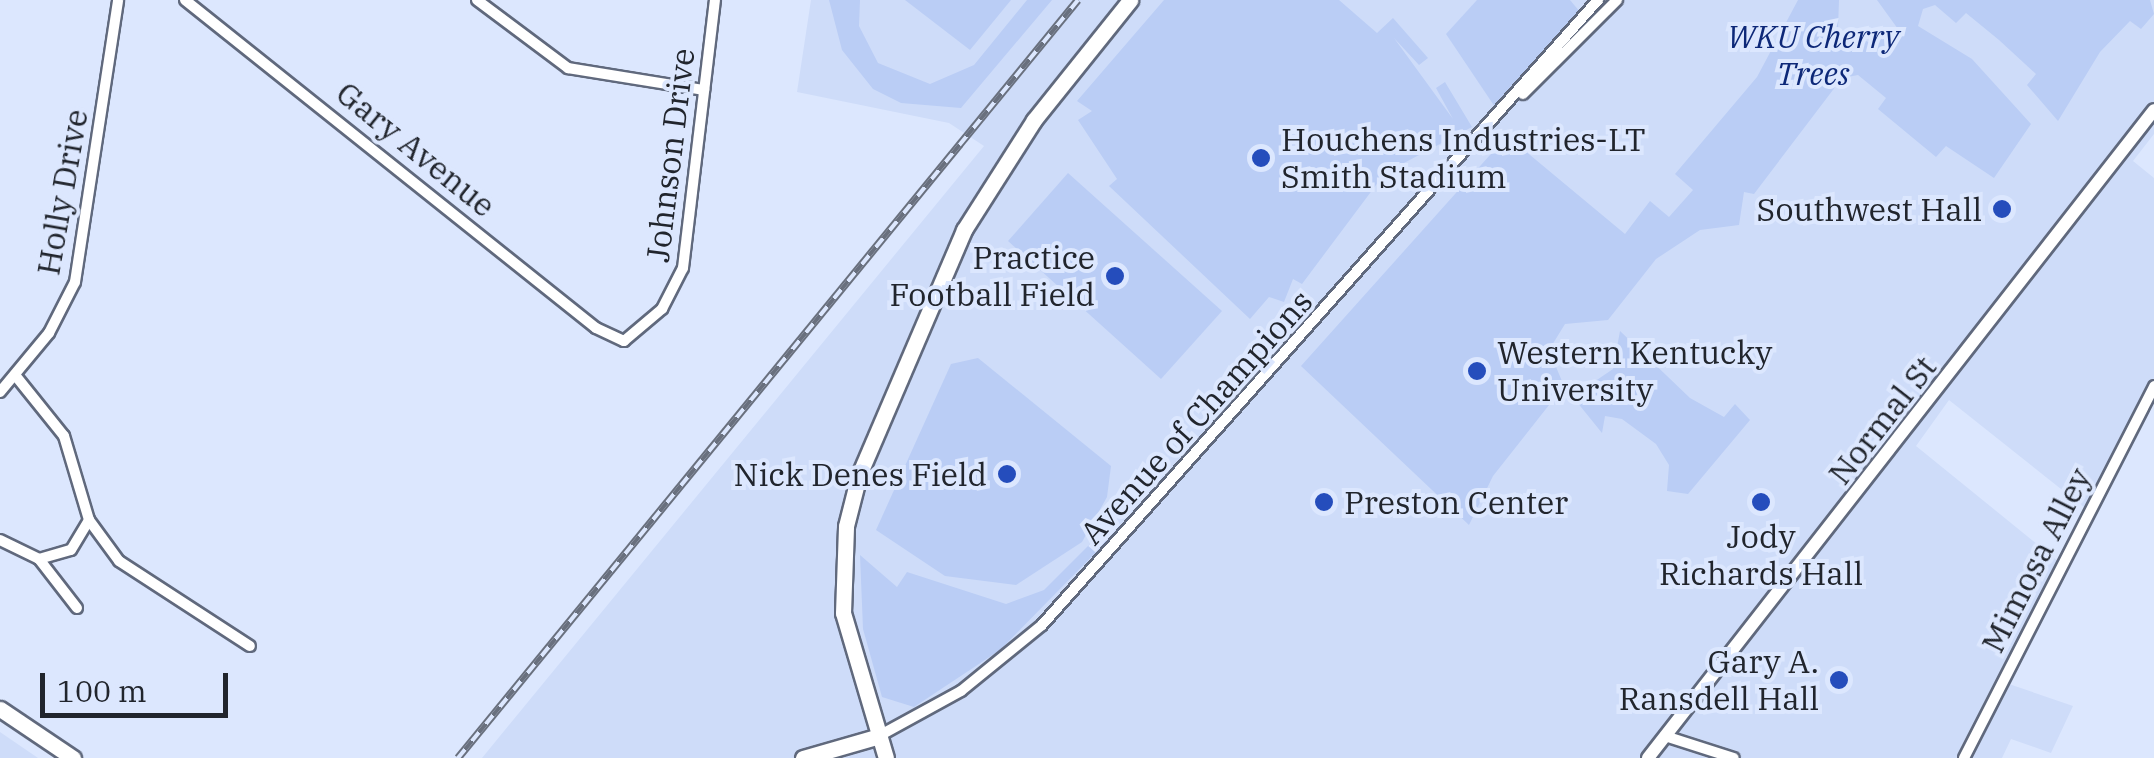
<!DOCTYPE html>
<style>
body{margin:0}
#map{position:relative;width:2154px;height:758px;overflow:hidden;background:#dce7fe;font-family:"IBM Plex Serif",serif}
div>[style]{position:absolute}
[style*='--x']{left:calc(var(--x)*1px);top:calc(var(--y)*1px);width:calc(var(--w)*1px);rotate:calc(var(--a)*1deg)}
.built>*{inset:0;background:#cedcf9}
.green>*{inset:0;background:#bacdf5}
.roads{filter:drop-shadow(2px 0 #60697d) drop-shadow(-2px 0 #60697d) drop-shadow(0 2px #60697d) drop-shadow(0 -2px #60697d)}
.minor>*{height:10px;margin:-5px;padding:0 5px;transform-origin:5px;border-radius:5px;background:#fff}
.tertiary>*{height:12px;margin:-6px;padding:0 6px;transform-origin:6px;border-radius:6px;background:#fff}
.primary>*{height:15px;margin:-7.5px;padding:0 7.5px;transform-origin:7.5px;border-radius:7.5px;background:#fff}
.rail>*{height:8px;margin-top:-4px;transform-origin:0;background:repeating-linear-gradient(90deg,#dce7fe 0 11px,#69707e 0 22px);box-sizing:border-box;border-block:2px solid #69707e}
.dots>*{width:28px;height:28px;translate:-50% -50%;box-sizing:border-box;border:5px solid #dce7fe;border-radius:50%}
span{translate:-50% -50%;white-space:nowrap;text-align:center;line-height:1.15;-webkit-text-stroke:8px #dce7fe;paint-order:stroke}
.park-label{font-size:32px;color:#0d2878;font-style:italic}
.poi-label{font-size:32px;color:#21252d}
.left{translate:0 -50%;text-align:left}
.right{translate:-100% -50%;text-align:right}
.street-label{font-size:32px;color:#21252d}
.scale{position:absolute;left:40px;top:673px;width:188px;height:45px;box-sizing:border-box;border:5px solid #21252d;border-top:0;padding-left:12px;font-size:30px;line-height:35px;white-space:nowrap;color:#21252d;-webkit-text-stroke:8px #dce7fe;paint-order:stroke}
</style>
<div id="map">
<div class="built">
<div style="clip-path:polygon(811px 0,2154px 0,2154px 134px,2133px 161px,2154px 178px,2154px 388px,2090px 512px,1949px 400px,1916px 446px,2064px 566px,2006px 683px,2073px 706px,2051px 753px,2011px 739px,2002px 758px,482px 758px,984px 146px,949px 123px,797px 92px)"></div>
<div style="clip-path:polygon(0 732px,38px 758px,0 758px)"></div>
</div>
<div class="green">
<div style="clip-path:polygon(829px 0,860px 0,859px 26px,878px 63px,930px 84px,974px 65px,1027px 0,1052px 0,961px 108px,901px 103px,873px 89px,842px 50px)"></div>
<div style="clip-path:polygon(905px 0,1011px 0,970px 50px)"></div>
<div style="clip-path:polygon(1164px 0,1339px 0,1377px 33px,1393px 18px,1428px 58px,1419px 65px,1394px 38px,1453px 119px,1436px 88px,1445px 82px,1472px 127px,1385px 173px,1302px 284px,1293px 279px,1284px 302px,1269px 297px,1250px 319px,1109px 186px,1117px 179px,1078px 120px,1092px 111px,1077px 101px)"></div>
<div style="clip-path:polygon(1477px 0,1570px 0,1580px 12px,1495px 107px,1446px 34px)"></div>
<div style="clip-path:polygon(1798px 0,1839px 0,1838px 29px,1873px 44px,1898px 29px,1877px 0,2150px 0,2154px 14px,2141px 29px,2130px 21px,2100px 52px,2058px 121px,2027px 85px,2036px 74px,1999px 40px,1966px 13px,1956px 23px,1935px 5px,1923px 9px,1918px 26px,1972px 59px,2031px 124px,1994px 178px,1946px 146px,1936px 157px,1878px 109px,1886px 98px,1858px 75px,1842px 78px,1754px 194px,1744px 192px,1739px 225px,1700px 230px,1656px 259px,1608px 320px,1565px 324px,1549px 350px,1564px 386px,1588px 386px,1613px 369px,1620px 331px,1690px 398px,1724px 417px,1735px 404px,1750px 420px,1688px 494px,1667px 491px,1669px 465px,1656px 444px,1622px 419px,1605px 416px,1602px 433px,1564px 386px,1493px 476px,1469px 525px,1301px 366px,1507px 136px,1625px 234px,1650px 201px,1669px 217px,1693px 190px,1675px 174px,1757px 77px)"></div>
<div style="clip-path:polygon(1068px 173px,1222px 311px,1161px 379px,1008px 241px)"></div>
<div style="clip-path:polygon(978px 358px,1111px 466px,1107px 497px,1082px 542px,1016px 585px,945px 576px,876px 530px,951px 364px)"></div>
<div style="clip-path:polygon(1097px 537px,1107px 541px,1000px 650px,914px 707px,882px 697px,863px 629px,860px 555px,897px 587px,907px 572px,1006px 604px,1044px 590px)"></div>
</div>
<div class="roads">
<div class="minor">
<div style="--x:185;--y:0;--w:526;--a:38.59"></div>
<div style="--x:596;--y:328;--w:31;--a:25"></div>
<div style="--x:624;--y:341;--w:50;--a:-40.1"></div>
<div style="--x:662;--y:309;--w:46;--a:-62.9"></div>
<div style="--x:683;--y:268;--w:270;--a:-83.2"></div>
<div style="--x:477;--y:0;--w:114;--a:36.8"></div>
<div style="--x:568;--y:68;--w:138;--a:9.2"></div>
<div style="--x:1523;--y:94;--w:133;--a:-45"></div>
<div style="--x:15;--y:375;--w:78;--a:51.2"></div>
<div style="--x:64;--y:436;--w:88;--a:73.4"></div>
<div style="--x:89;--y:520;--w:51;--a:53.8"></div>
<div style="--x:119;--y:561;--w:156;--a:33"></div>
<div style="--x:0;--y:392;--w:77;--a:-50.3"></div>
<div style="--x:49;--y:333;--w:57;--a:-63"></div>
<div style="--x:75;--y:282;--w:285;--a:-81.3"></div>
<div style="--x:0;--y:540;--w:43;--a:26"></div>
<div style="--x:39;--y:559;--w:62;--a:52.2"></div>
<div style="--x:39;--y:559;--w:33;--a:-16"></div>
<div style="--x:71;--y:550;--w:35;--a:-59"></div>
<div style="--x:1665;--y:736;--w:72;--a:17.7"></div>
<div style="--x:877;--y:737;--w:96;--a:-28.7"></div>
<div style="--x:961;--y:691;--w:104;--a:-39.2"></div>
<div style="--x:1042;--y:625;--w:837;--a:-48.34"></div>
<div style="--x:1964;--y:758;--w:418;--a:-62.9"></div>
</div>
<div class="tertiary">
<div style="--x:1648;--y:758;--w:822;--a:-52.01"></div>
</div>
<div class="primary">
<div style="--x:0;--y:709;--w:88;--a:33.9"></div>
<div style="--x:803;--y:758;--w:76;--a:-16"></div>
<div style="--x:886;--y:758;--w:151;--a:-106.5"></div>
<div style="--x:843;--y:613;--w:87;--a:-88"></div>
<div style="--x:846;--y:526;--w:53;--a:-75.7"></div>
<div style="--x:859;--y:475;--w:267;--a:-66.8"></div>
<div style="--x:964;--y:230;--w:130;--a:-57.5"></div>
<div style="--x:1034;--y:120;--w:154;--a:-51.3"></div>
</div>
</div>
<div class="rail">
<div style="--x:458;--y:758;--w:979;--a:-50.72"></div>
</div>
<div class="dots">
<div style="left:1261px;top:158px;background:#254dbc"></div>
<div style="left:2002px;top:209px;background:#254dbc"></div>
<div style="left:1115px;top:276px;background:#254dbc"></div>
<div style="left:1477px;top:371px;background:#254dbc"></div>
<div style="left:1007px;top:474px;background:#254dbc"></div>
<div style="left:1324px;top:502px;background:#254dbc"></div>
<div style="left:1761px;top:502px;background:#254dbc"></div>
<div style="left:1839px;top:680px;background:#254dbc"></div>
</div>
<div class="park-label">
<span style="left:1813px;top:55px">WKU Cherry<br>Trees</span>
</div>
<div class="poi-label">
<span class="left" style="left:1281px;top:158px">Houchens Industries-LT<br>Smith Stadium</span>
<span class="right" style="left:1982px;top:209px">Southwest Hall</span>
<span class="right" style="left:1095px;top:276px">Practice<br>Football Field</span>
<span class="left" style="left:1497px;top:371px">Western Kentucky<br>University</span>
<span class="right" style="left:987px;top:474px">Nick Denes Field</span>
<span class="left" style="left:1344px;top:502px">Preston Center</span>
<span style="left:1761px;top:555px">Jody<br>Richards Hall</span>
<span class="right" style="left:1819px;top:680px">Gary A.<br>Ransdell Hall</span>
</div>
<div class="street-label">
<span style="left:416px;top:149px;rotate:39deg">Gary Avenue</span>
<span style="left:670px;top:155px;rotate:-83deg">Johnson Drive</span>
<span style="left:62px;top:192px;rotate:-80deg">Holly Drive</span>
<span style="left:1196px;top:417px;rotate:-48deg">Avenue of Champions</span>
<span style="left:1882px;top:420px;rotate:-52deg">Normal St</span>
<span style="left:2036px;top:560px;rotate:-63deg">Mimosa Alley</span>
</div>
<div class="scale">100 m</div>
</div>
